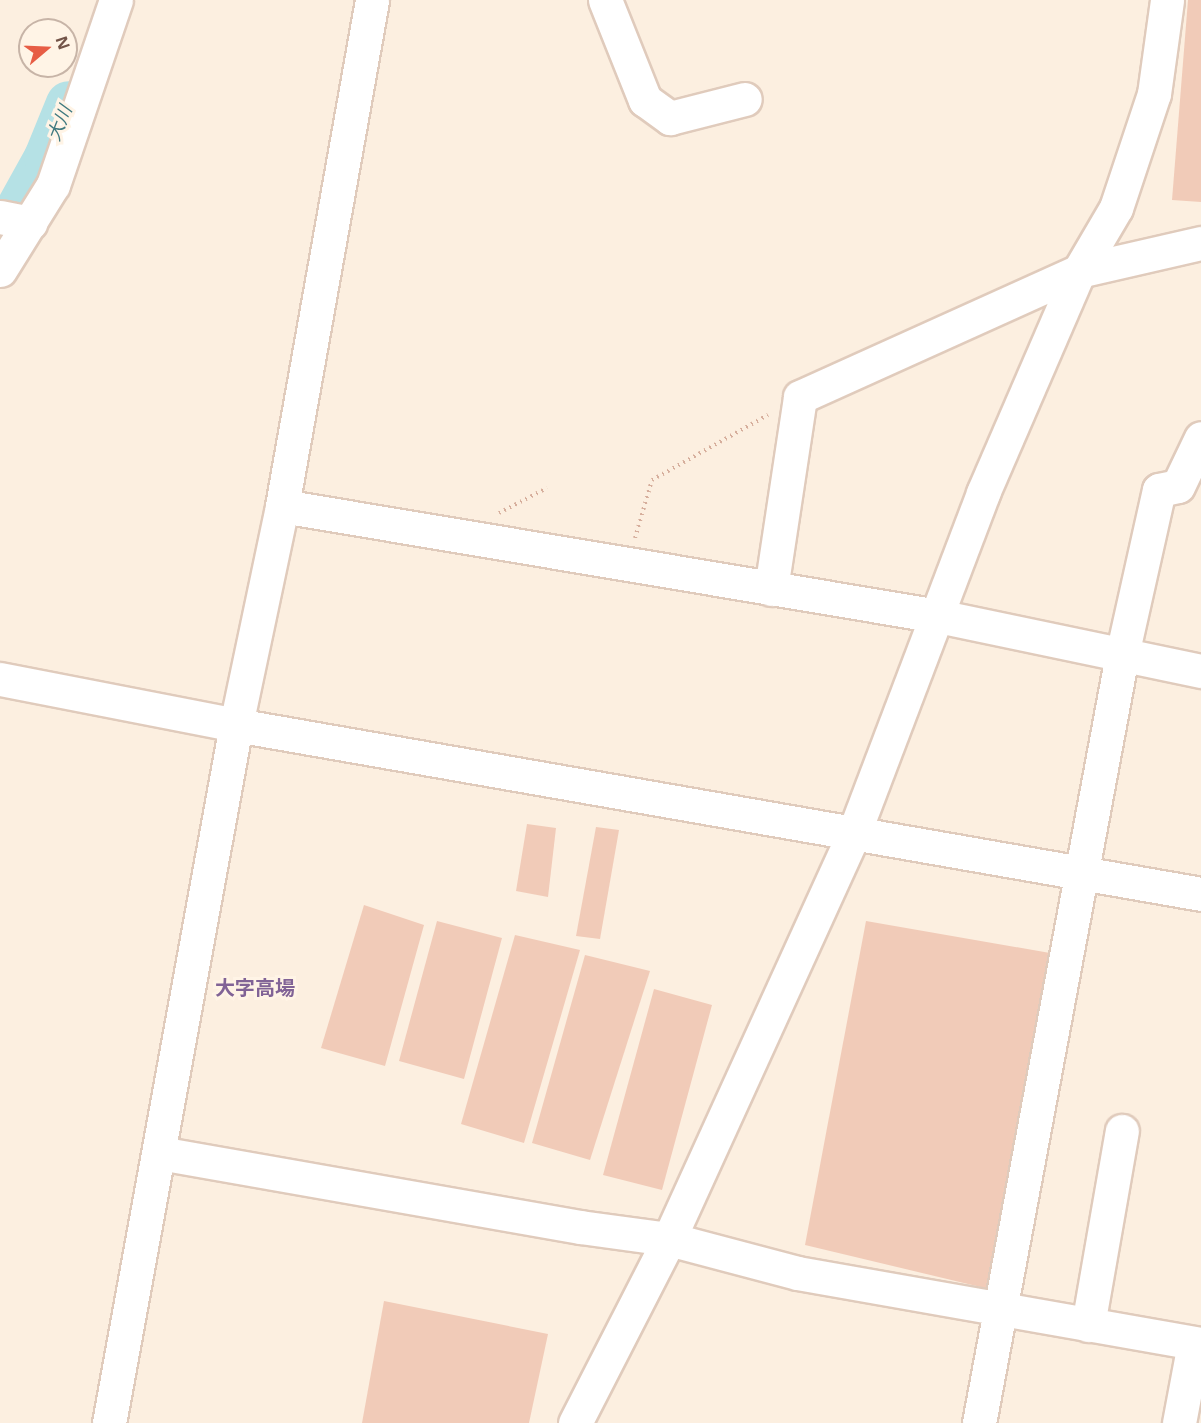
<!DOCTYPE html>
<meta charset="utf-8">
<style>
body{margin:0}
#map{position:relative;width:1201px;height:1423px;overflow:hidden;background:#fcefe0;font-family:"Noto Sans","Noto Sans JP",sans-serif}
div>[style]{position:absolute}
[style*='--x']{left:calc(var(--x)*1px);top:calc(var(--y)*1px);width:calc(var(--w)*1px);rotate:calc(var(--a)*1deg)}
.river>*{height:45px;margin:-22.5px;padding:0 22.5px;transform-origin:22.5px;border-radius:22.5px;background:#b5e1e5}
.building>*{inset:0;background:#f1cbb8}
.path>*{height:4px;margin-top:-2px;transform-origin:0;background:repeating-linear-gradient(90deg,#d6ae9c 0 1.5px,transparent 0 6px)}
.roads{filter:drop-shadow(2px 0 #e0cbbc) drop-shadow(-2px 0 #e0cbbc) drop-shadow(0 2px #e0cbbc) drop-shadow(0 -2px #e0cbbc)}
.minor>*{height:33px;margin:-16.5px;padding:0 16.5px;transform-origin:16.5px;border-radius:16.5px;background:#fff}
span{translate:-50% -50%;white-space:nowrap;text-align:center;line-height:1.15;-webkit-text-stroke:6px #fff4e6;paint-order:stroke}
.water-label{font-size:18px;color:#3f797f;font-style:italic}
.quarter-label{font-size:20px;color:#816396;font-weight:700}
.north{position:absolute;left:18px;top:18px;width:60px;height:60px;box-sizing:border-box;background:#fff4e6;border:2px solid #c7b4a7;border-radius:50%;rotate:71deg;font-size:16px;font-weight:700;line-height:24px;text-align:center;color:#735448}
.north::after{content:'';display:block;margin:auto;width:21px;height:27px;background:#e75d45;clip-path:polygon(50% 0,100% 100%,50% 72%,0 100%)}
</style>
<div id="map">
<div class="river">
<div style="--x:0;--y:240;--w:95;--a:-61"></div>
<div style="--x:46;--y:157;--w:58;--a:-67.8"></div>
</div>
<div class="building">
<div style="clip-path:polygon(1188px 0,1201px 0,1201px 202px,1172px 200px)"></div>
<div style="clip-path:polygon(527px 824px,556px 828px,548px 897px,516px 891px)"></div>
<div style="clip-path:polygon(596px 827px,619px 830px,600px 939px,576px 936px)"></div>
<div style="clip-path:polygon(364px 905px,424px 925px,385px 1066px,321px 1048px)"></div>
<div style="clip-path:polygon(437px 921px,502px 938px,464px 1079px,399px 1061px)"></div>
<div style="clip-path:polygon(866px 921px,1050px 953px,989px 1289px,805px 1245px)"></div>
<div style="clip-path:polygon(515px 935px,580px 950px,524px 1143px,461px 1124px)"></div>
<div style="clip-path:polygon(585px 955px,650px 971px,590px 1160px,532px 1143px)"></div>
<div style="clip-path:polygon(654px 989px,712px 1005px,662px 1190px,603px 1175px)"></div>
<div style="clip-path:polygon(384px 1301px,548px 1334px,529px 1423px,362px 1423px)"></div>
</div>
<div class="path">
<div style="--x:499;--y:513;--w:54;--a:-27.5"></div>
<div style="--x:635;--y:538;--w:60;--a:-73.7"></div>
<div style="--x:652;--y:480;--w:133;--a:-29.3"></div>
</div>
<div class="roads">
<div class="minor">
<div style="--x:605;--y:0;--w:108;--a:68.2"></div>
<div style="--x:645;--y:100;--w:31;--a:36"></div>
<div style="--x:670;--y:118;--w:77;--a:-14.2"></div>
<div style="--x:0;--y:217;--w:31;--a:11"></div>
<div style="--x:0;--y:270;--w:100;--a:-58.1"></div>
<div style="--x:53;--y:185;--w:195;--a:-71.2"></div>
<div style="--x:282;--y:506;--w:665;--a:9.52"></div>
<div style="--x:938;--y:616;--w:269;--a:11.8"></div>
<div style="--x:771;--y:589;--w:194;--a:-81.4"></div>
<div style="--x:800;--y:397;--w:306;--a:-24.3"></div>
<div style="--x:1079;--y:271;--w:125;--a:-12.9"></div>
<div style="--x:0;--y:679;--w:240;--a:11"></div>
<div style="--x:236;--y:725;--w:980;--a:9.93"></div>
<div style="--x:160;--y:1153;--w:426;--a:10"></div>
<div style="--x:580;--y:1227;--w:90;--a:7.7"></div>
<div style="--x:669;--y:1239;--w:133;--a:14.8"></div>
<div style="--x:798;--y:1273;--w:409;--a:10"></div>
<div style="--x:1088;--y:1325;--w:197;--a:-80.1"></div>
<div style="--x:109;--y:1423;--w:709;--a:-79.69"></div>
<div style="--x:236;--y:725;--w:224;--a:-78.1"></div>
<div style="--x:282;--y:506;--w:514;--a:-79.91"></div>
<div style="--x:575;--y:1423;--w:207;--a:-62.9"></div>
<div style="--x:669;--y:1239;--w:446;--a:-65.5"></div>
<div style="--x:854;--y:833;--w:364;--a:-69.2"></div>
<div style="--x:983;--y:493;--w:242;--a:-66.6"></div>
<div style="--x:1079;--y:271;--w:73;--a:-59.6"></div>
<div style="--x:1116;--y:208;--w:120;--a:-71.6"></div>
<div style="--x:1154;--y:94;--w:95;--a:-82.1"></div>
<div style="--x:979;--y:1423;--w:781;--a:-79.45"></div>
<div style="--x:1122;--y:655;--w:169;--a:-77.4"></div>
<div style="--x:1159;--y:490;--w:19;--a:-12"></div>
<div style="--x:1178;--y:486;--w:53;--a:-64.4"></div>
<div style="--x:1179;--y:1423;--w:81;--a:-79.4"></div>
</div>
</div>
<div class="water-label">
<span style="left:59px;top:123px;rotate:-68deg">大川</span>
</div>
<div class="quarter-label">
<span style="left:255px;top:987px">大字高場</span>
</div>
<div class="north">N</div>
</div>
